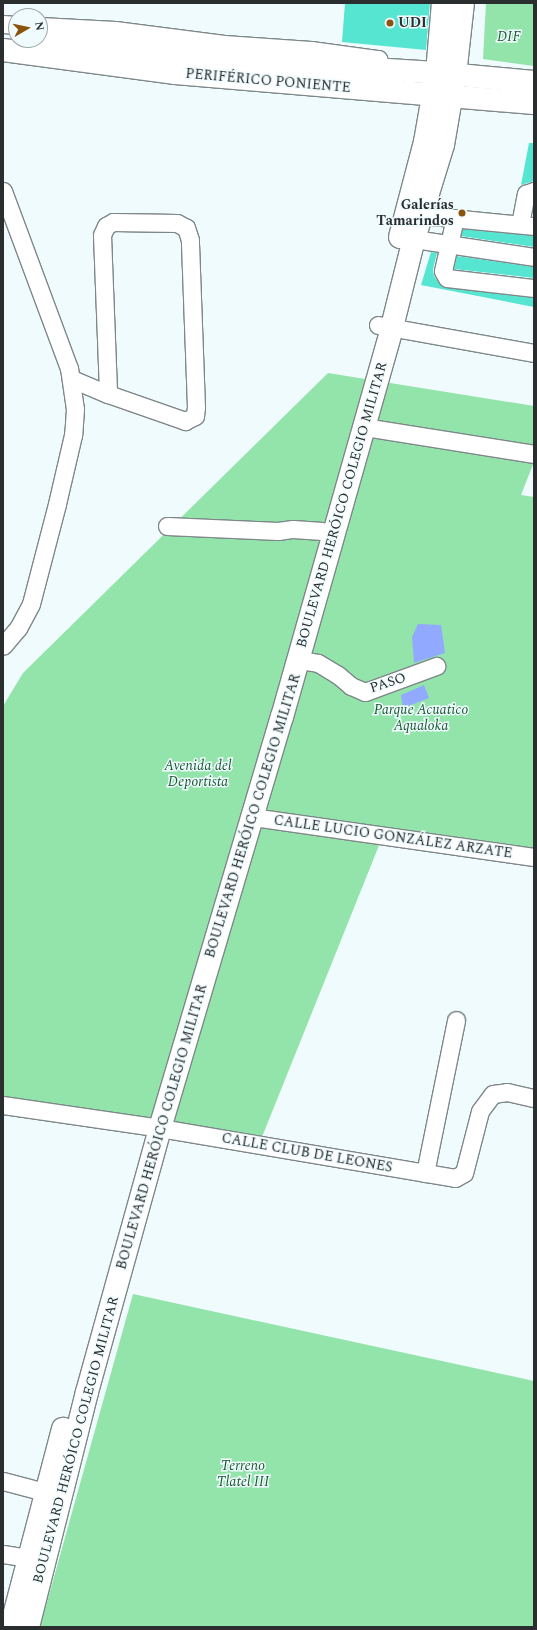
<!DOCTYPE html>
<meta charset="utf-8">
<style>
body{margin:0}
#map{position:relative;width:537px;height:1630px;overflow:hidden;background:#f0fbfd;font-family:Spectral,serif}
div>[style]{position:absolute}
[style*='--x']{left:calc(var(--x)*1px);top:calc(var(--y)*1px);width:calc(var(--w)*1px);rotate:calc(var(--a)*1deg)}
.green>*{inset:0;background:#93e4aa}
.water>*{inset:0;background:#91a9fe}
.building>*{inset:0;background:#55e5d1}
.roads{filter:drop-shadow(1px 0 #7e8789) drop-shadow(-1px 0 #7e8789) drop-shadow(0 1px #7e8789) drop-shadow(0 -1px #7e8789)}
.minor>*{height:17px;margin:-8.5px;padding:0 8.5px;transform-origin:8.5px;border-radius:8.5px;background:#fff}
.major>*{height:22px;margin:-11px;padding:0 11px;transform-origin:11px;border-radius:11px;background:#fff}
.dots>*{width:11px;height:11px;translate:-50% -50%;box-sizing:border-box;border:2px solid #f0fbfd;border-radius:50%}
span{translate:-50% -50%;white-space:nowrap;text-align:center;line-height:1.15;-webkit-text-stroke:3px #f0fbfd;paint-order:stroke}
.poi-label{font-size:14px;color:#2a2e2f;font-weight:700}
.left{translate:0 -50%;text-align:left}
.right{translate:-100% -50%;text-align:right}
.park-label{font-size:14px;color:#175931;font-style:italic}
.street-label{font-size:14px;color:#2a2e2f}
.frame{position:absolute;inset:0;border:4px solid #2a2e2f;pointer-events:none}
.north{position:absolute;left:8px;top:8px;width:40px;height:40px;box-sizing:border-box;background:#f0fbfd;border:1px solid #a1a9ab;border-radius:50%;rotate:81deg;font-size:11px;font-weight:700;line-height:16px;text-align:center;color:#2a2e2f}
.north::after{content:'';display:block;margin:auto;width:14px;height:18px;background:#8c530b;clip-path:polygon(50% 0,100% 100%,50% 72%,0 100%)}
</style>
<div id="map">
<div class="green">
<div style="clip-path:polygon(486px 3px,534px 3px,534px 66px,483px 59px)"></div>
<div style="clip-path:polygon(328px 373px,534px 406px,534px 462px,521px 495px,534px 497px,534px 848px,386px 828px,262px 1137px,3px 1096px,3px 706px,23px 673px)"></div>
<div style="clip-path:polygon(133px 1294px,534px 1381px,534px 1627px,40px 1627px)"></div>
</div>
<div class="water">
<div style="clip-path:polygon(418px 624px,441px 625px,445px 653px,414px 663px,412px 637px)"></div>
<div style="clip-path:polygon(424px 685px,429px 698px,403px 708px,401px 695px)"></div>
</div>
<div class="building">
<div style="clip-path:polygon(345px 3px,430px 3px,426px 50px,342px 42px)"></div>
<div style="clip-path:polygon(529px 143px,534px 143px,534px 181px,521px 185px)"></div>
<div style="clip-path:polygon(463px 229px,534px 236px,534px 247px,461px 236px)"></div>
<div style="clip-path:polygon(431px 252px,437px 253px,433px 269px,434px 276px,442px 287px,534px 298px,534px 307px,421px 285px)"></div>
<div style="clip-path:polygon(457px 256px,534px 267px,534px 278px,454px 269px)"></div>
</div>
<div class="roads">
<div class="minor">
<div style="--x:3;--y:24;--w:13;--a:4"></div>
<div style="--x:40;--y:26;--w:75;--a:3.1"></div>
<div style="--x:115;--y:30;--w:110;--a:7.3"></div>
<div style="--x:224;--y:44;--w:87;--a:3.9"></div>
<div style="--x:311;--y:50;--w:68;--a:7.7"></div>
<div style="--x:378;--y:59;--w:10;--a:66"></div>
<div style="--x:3;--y:191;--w:189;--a:69.6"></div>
<div style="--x:69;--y:368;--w:41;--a:81.7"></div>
<div style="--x:75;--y:409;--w:26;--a:94"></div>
<div style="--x:73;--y:435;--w:71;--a:103.1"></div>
<div style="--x:57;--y:504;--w:103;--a:104.6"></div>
<div style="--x:31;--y:604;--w:27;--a:118"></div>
<div style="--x:18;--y:628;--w:23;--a:130"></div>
<div style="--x:421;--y:215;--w:114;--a:5.6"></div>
<div style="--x:455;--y:218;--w:54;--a:102.8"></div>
<div style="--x:443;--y:271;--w:8;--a:60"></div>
<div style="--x:447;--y:278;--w:88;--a:6.6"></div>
<div style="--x:520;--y:224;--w:31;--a:-79"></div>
<div style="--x:526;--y:194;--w:9;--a:-21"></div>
<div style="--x:414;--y:239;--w:121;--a:8.5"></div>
<div style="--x:378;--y:325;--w:158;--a:10.2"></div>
<div style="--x:72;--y:379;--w:39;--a:23"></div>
<div style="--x:108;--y:394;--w:82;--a:19.3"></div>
<div style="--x:185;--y:421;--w:11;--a:-27"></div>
<div style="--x:195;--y:416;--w:9;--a:-84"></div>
<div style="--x:196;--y:407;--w:167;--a:-92.1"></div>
<div style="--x:190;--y:240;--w:13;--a:-108"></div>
<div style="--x:186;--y:228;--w:10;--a:-151"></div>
<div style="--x:177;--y:223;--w:64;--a:-179.1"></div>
<div style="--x:113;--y:222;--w:8;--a:150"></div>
<div style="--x:106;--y:226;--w:10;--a:114"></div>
<div style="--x:102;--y:235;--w:159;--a:87.8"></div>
<div style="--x:364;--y:427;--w:172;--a:9"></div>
<div style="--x:167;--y:526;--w:111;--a:2.6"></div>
<div style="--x:278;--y:531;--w:15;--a:-8"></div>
<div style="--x:293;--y:529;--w:29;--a:4"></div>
<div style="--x:299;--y:660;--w:19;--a:9"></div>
<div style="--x:318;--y:663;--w:23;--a:31"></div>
<div style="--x:338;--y:675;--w:17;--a:40"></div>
<div style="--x:351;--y:686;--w:15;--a:23"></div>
<div style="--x:365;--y:692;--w:76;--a:-20.1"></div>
<div style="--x:253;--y:817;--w:284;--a:8.1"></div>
<div style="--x:3;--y:1105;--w:159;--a:8.3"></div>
<div style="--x:160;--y:1128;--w:299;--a:9.6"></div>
<div style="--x:455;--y:1178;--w:10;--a:-29"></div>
<div style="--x:464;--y:1173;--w:64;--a:-75.5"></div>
<div style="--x:480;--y:1111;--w:21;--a:-53"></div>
<div style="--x:493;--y:1094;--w:14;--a:-8"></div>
<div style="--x:507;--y:1092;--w:28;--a:13"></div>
<div style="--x:425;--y:1173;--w:156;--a:-78.5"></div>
<div style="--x:3;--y:1481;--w:43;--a:14.7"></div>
<div style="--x:3;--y:1554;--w:25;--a:9"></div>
</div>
<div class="major">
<div style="--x:40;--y:39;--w:171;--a:6.7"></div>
<div style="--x:210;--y:59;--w:227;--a:3.5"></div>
<div style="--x:437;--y:73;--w:97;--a:5.3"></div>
<div style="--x:3;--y:50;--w:174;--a:7.6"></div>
<div style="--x:175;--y:73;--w:360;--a:4.8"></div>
<div style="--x:400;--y:237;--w:98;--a:-75.3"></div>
<div style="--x:425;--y:142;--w:70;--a:-80.1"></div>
<div style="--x:437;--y:73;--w:70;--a:-85.1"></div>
<div style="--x:11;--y:1627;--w:205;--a:-75.3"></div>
<div style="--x:28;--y:1627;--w:242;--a:-75.9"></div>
<div style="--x:87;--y:1392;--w:274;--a:-74.5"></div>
<div style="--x:160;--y:1128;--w:429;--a:-73.5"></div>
<div style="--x:282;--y:717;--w:405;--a:-74.2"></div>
<div style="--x:392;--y:327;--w:91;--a:-76"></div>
<div style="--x:414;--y:239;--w:98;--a:-72.9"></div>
<div style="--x:443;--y:145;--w:71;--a:-80.3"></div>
<div style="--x:455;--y:75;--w:72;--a:-83.7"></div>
</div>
</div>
<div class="dots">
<div style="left:390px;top:23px;background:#8c530b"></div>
<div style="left:462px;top:213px;background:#8c530b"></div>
</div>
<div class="poi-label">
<span class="left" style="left:398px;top:23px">UDI</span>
<span class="right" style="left:454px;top:213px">Galerías<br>Tamarindos</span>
</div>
<div class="park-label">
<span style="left:509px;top:37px">DIF</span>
<span style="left:421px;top:718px">Parque Acuatico<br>Aqualoka</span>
<span style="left:198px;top:774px">Avenida del<br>Deportista</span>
<span style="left:243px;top:1474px">Terreno<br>Tlatel III</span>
</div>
<div class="street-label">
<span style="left:268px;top:81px;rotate:5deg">PERIFÉRICO PONIENTE</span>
<span style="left:342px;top:505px;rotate:-74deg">BOULEVARD HERÓICO COLEGIO MILITAR</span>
<span style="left:388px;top:683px;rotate:-18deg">PASO</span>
<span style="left:253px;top:816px;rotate:-73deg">BOULEVARD HERÓICO COLEGIO MILITAR</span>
<span style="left:393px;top:837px;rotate:8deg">CALLE LUCIO GONZÁLEZ ARZATE</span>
<span style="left:162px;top:1127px;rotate:-74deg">BOULEVARD HERÓICO COLEGIO MILITAR</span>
<span style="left:307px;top:1153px;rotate:10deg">CALLE CLUB DE LEONES</span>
<span style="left:76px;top:1440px;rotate:-75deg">BOULEVARD HERÓICO COLEGIO MILITAR</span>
</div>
<div class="frame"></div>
<div class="north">N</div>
</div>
